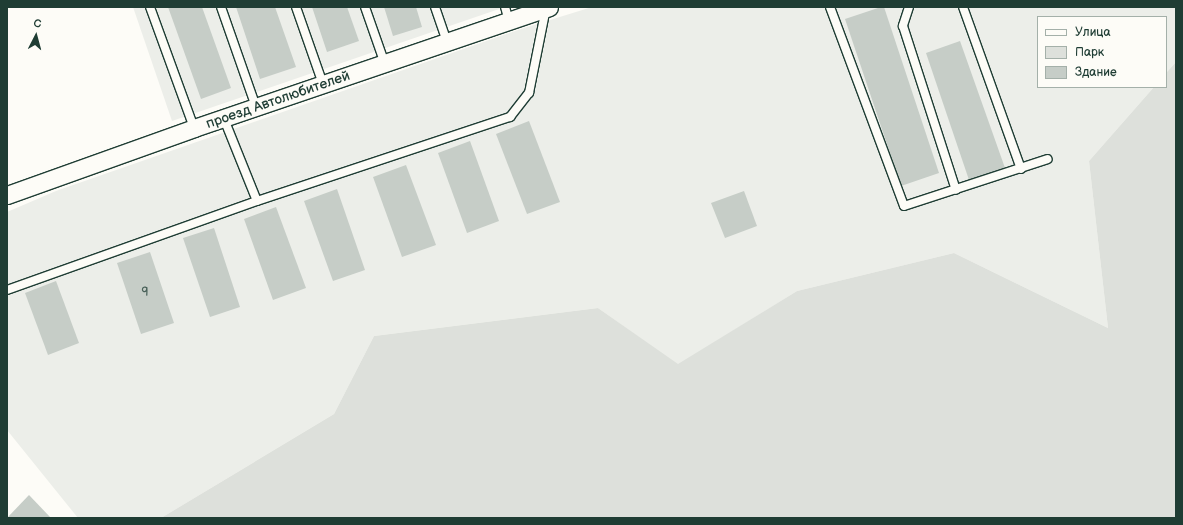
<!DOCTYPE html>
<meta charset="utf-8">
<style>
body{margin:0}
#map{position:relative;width:1183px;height:525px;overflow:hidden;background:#fdfcf7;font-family:"Balsamiq Sans",sans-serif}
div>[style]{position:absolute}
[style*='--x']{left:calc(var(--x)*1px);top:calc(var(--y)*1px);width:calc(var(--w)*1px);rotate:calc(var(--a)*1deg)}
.built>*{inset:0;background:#eceee9}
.green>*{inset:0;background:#dde0db}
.building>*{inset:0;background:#c6cdc7}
.roads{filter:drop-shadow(1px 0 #1f3d34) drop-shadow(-1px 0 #1f3d34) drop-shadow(0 1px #1f3d34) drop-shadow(0 -1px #1f3d34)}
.lane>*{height:8px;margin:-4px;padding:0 4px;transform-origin:4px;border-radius:4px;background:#fdfcf7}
.street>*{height:17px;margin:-8.5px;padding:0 8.5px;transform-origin:8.5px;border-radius:8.5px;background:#fdfcf7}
span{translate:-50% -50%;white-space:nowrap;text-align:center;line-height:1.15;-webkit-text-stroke:3px #fdfcf7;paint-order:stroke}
.number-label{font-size:12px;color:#496159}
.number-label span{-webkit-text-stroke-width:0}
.street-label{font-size:14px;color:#1f3d34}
.frame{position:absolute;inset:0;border:8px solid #1f3d34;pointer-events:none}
.legend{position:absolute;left:1037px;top:16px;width:130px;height:72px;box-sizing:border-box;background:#fdfcf7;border:1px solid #a4b0a9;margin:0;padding:5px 7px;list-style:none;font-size:12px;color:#1f3d34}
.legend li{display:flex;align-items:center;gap:8px;height:20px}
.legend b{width:20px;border:1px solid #a4b0a9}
.north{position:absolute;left:16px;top:16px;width:40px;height:40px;-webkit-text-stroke:3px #fdfcf7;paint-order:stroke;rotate:6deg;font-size:11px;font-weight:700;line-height:16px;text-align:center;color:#1f3d34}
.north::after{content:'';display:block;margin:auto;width:14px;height:18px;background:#1f3d34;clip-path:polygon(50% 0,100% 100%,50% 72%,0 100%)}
</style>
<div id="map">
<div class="built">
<div style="clip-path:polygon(133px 7px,505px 7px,172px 121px)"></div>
<div style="clip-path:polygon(592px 7px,1176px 7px,1176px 62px,1166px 73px,1166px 17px,1038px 17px,1038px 87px,1154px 87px,1089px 161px,1108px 328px,954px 253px,797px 291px,678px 365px,598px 308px,374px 336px,334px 414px,161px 518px,78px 518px,7px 430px,7px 212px,56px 191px,521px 29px)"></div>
</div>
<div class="green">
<div style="clip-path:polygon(1176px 62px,1176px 518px,161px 518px,334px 414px,374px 336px,598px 308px,678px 364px,797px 291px,954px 253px,1108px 328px,1089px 161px,1154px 87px,1166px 87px,1166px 73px)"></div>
</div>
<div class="building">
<div style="clip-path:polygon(168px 7px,202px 7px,231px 88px,201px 99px)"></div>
<div style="clip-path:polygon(236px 7px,275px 7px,296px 67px,260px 79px)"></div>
<div style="clip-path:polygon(312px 7px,347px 7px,359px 41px,327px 52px)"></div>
<div style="clip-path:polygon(384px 7px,416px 7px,422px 27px,393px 36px)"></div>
<div style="clip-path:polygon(881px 7px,884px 7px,939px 173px,901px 186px,845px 19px)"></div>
<div style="clip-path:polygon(960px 41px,1005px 168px,969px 180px,926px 53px)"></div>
<div style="clip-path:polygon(529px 121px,560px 202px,527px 214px,496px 134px)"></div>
<div style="clip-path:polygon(470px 141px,499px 221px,467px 233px,438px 153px)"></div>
<div style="clip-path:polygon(406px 165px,436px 245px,402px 257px,373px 177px)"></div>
<div style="clip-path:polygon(337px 189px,365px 270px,333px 281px,304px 201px)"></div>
<div style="clip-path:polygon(744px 191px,757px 226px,725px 238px,711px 203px)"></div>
<div style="clip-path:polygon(276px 207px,306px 288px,273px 300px,244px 219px)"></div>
<div style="clip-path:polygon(214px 228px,240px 307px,210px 317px,183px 238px)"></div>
<div style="clip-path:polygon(150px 252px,174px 323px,141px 334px,117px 263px)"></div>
<div style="clip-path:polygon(56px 281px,79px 343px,48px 355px,25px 293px)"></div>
<div style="clip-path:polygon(29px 495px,51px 518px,7px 518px)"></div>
</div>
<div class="roads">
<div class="lane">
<div style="--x:150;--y:7;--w:129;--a:70"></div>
<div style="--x:221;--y:7;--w:106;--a:70.7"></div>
<div style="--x:296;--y:7;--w:82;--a:70.7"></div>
<div style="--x:365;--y:7;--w:60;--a:70.7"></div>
<div style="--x:435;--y:7;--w:37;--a:71"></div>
<div style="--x:505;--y:7;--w:15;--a:74"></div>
<div style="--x:830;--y:7;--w:212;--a:69.6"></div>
<div style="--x:904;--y:206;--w:151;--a:-18.1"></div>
<div style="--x:909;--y:7;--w:20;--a:108"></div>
<div style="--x:903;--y:26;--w:172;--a:72.1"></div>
<div style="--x:963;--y:7;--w:172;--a:70.3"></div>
<div style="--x:224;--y:119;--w:88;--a:68.1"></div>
<div style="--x:7;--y:290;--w:265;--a:-19.6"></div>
<div style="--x:257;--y:201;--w:267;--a:-18.4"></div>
<div style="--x:510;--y:117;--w:31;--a:-52"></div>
<div style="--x:529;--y:93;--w:87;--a:-78.7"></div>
</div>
<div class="street">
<div style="--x:7;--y:195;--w:199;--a:-19.7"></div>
<div style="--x:194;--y:128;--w:375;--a:-18.8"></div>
</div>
</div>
<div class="number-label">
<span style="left:145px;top:293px">9</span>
</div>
<div class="street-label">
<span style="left:278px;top:100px;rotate:-19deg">проезд Автолюбителей</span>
</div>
<div class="frame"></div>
<ul class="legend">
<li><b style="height:5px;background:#fdfcf7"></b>Улица</li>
<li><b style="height:11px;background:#dde0db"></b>Парк</li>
<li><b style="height:11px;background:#c6cdc7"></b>Здание</li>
</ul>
<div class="north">С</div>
</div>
